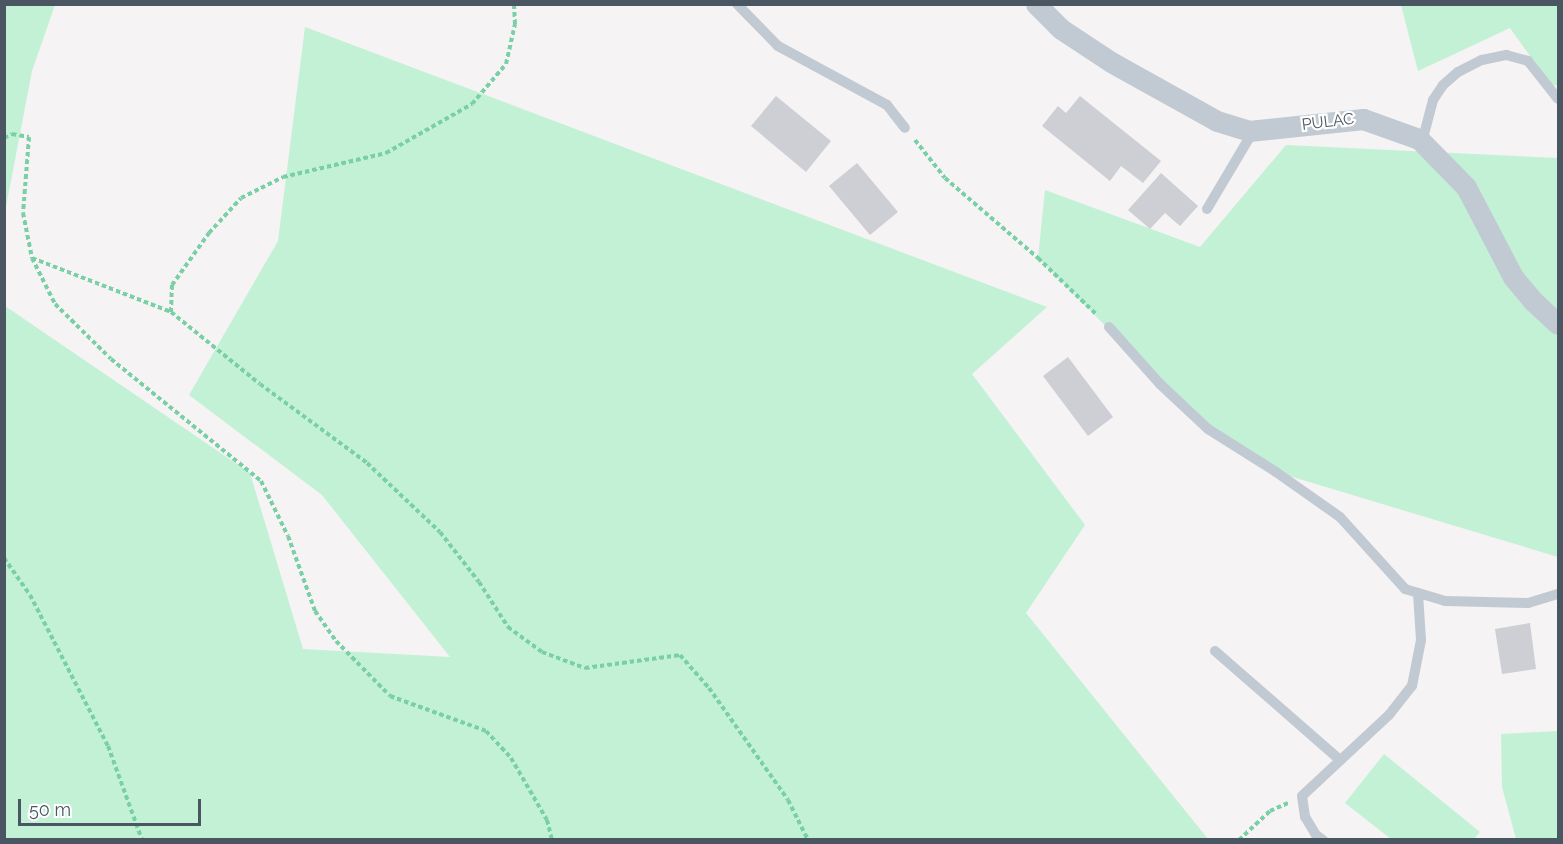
<!DOCTYPE html>
<style>
body{margin:0}
#map{position:relative;width:1563px;height:844px;overflow:hidden;background:#f5f3f3;font-family:Raleway,sans-serif}
div>[style]{position:absolute}
[style*='--x']{left:calc(var(--x)*1px);top:calc(var(--y)*1px);width:calc(var(--w)*1px);rotate:calc(var(--a)*1deg)}
.green>*{inset:0;background:#c3f1d5}
.building>*{inset:0;background:#cdcfd5}
.path>*{height:4px;margin-top:-2px;transform-origin:0;background:repeating-linear-gradient(90deg,#7ad0a6 0 4.5px,transparent 0 7.5px)}
.service>*{height:10px;margin:-5px;padding:0 5px;transform-origin:5px;border-radius:5px;background:#c1cad2}
.minor>*{height:21px;margin:-10.5px;padding:0 10.5px;transform-origin:10.5px;border-radius:10.5px;background:#c1cad2}
span{translate:-50% -50%;white-space:nowrap;text-align:center;line-height:1.15;-webkit-text-stroke:4.5px #fff;paint-order:stroke}
.street-label{font-size:16px;color:#4a5661}
.frame{position:absolute;inset:0;border:6px solid #4a5661;pointer-events:none}
.scale{position:absolute;left:18px;top:799px;width:183px;height:27px;box-sizing:border-box;border:3px solid #4a5661;border-top:0;padding-left:8px;font-size:18px;line-height:21px;white-space:nowrap;color:#4a5661;-webkit-text-stroke:4px #fff;paint-order:stroke}
</style>
<div id="map">
<div class="green">
<div style="clip-path:polygon(5px 4px,55px 5px,32px 71px,5px 212px)"></div>
<div style="clip-path:polygon(1401px 5px,1558px 5px,1558px 86px,1550px 84px,1510px 28px,1418px 71px)"></div>
<div style="clip-path:polygon(305px 27px,1047px 307px,972px 374px,1085px 525px,1026px 613px,1208px 839px,5px 839px,5px 306px,250px 473px,303px 649px,450px 657px,322px 495px,189px 395px,278px 241px)"></div>
<div style="clip-path:polygon(1286px 145px,1558px 158px,1558px 557px,1276px 472px,1208px 429px,1038px 258px,1045px 190px,1200px 247px)"></div>
<div style="clip-path:polygon(1558px 731px,1558px 839px,1516px 839px,1502px 787px,1501px 734px)"></div>
<div style="clip-path:polygon(1384px 754px,1480px 832px,1474px 839px,1391px 839px,1345px 803px)"></div>
</div>
<div class="building">
<div style="clip-path:polygon(776px 96px,831px 141px,806px 172px,751px 126px)"></div>
<div style="clip-path:polygon(1080px 96px,1161px 161px,1143px 183px,1121px 166px,1110px 181px,1042px 126px,1058px 106px,1066px 113px)"></div>
<div style="clip-path:polygon(857px 163px,898px 212px,870px 235px,829px 186px)"></div>
<div style="clip-path:polygon(1161px 173px,1198px 206px,1180px 226px,1165px 213px,1150px 229px,1128px 210px)"></div>
<div style="clip-path:polygon(1068px 357px,1113px 417px,1088px 436px,1043px 376px)"></div>
<div style="clip-path:polygon(1530px 623px,1536px 669px,1502px 674px,1495px 629px)"></div>
</div>
<div class="path">
<div style="--x:4;--y:138;--w:9;--a:-27"></div>
<div style="--x:12;--y:134;--w:17;--a:10"></div>
<div style="--x:29;--y:137;--w:76;--a:94.5"></div>
<div style="--x:23;--y:213;--w:46;--a:78.7"></div>
<div style="--x:32;--y:258;--w:149;--a:21.2"></div>
<div style="--x:171;--y:312;--w:114;--a:39"></div>
<div style="--x:260;--y:384;--w:133;--a:36.4"></div>
<div style="--x:367;--y:463;--w:100;--a:43.4"></div>
<div style="--x:440;--y:532;--w:63;--a:52"></div>
<div style="--x:479;--y:582;--w:54;--a:57.2"></div>
<div style="--x:508;--y:627;--w:42;--a:36.3"></div>
<div style="--x:542;--y:652;--w:46;--a:20.4"></div>
<div style="--x:585;--y:668;--w:96;--a:-7.8"></div>
<div style="--x:680;--y:655;--w:44;--a:48.7"></div>
<div style="--x:709;--y:688;--w:137;--a:54.8"></div>
<div style="--x:788;--y:800;--w:45;--a:63.4"></div>
<div style="--x:915;--y:140;--w:48;--a:51.7"></div>
<div style="--x:945;--y:178;--w:123;--a:40.7"></div>
<div style="--x:1038;--y:258;--w:82;--a:44"></div>
<div style="--x:32;--y:258;--w:51;--a:63.4"></div>
<div style="--x:55;--y:304;--w:78;--a:44.5"></div>
<div style="--x:111;--y:359;--w:193;--a:39.1"></div>
<div style="--x:261;--y:481;--w:61;--a:63.9"></div>
<div style="--x:288;--y:536;--w:80;--a:70.2"></div>
<div style="--x:315;--y:611;--w:37;--a:55"></div>
<div style="--x:336;--y:641;--w:77;--a:45.5"></div>
<div style="--x:390;--y:696;--w:102;--a:20"></div>
<div style="--x:486;--y:731;--w:37;--a:47"></div>
<div style="--x:511;--y:758;--w:72;--a:59.9"></div>
<div style="--x:547;--y:820;--w:21;--a:76"></div>
<div style="--x:171;--y:312;--w:27;--a:-88"></div>
<div style="--x:172;--y:285;--w:64;--a:-54.6"></div>
<div style="--x:209;--y:233;--w:47;--a:-47.6"></div>
<div style="--x:241;--y:198;--w:47;--a:-26.6"></div>
<div style="--x:283;--y:177;--w:106;--a:-13.1"></div>
<div style="--x:386;--y:153;--w:99;--a:-29.7"></div>
<div style="--x:472;--y:104;--w:52;--a:-49.6"></div>
<div style="--x:506;--y:64;--w:41;--a:-77.3"></div>
<div style="--x:515;--y:24;--w:20;--a:-93"></div>
<div style="--x:4;--y:558;--w:45;--a:54.9"></div>
<div style="--x:30;--y:595;--w:170;--a:62.7"></div>
<div style="--x:108;--y:746;--w:100;--a:70.1"></div>
<div style="--x:1239;--y:840;--w:42;--a:-43.1"></div>
<div style="--x:1270;--y:811;--w:20;--a:-24"></div>
</div>
<div class="service">
<div style="--x:737;--y:4;--w:59;--a:45.7"></div>
<div style="--x:778;--y:46;--w:124;--a:28.4"></div>
<div style="--x:887;--y:105;--w:29;--a:52"></div>
<div style="--x:1422;--y:142;--w:43;--a:-75.3"></div>
<div style="--x:1433;--y:100;--w:18;--a:-56"></div>
<div style="--x:1443;--y:85;--w:20;--a:-41"></div>
<div style="--x:1458;--y:72;--w:27;--a:-27"></div>
<div style="--x:1482;--y:60;--w:25;--a:-12"></div>
<div style="--x:1506;--y:55;--w:23;--a:15"></div>
<div style="--x:1528;--y:61;--w:48;--a:51.7"></div>
<div style="--x:1207;--y:209;--w:92;--a:-59.3"></div>
<div style="--x:1109;--y:327;--w:76;--a:48.2"></div>
<div style="--x:1160;--y:384;--w:66;--a:43.2"></div>
<div style="--x:1208;--y:429;--w:80;--a:32.3"></div>
<div style="--x:1276;--y:472;--w:78;--a:35.1"></div>
<div style="--x:1340;--y:517;--w:97;--a:47.9"></div>
<div style="--x:1405;--y:589;--w:42;--a:16.7"></div>
<div style="--x:1445;--y:601;--w:83;--a:1.4"></div>
<div style="--x:1528;--y:603;--w:31;--a:-17"></div>
<div style="--x:1215;--y:651;--w:166;--a:41.1"></div>
<div style="--x:1323;--y:840;--w:9;--a:-144"></div>
<div style="--x:1316;--y:835;--w:21;--a:-121"></div>
<div style="--x:1305;--y:817;--w:21;--a:-98"></div>
<div style="--x:1302;--y:796;--w:119;--a:-43"></div>
<div style="--x:1389;--y:715;--w:37;--a:-52"></div>
<div style="--x:1412;--y:686;--w:47;--a:-78.9"></div>
<div style="--x:1421;--y:640;--w:47;--a:-93.7"></div>
</div>
<div class="minor">
<div style="--x:1036;--y:4;--w:35;--a:45"></div>
<div style="--x:1061;--y:29;--w:60;--a:33.4"></div>
<div style="--x:1111;--y:62;--w:121;--a:29.1"></div>
<div style="--x:1217;--y:121;--w:34;--a:17"></div>
<div style="--x:1249;--y:131;--w:115;--a:-6"></div>
<div style="--x:1363;--y:119;--w:59;--a:19.7"></div>
<div style="--x:1419;--y:139;--w:67;--a:45.6"></div>
<div style="--x:1466;--y:187;--w:102;--a:62.4"></div>
<div style="--x:1513;--y:277;--w:30;--a:50"></div>
<div style="--x:1532;--y:300;--w:35;--a:43"></div>
</div>
<div class="street-label">
<span style="left:1328px;top:122px;rotate:-7deg">PULAC</span>
</div>
<div class="frame"></div>
<div class="scale">50 m</div>
</div>
